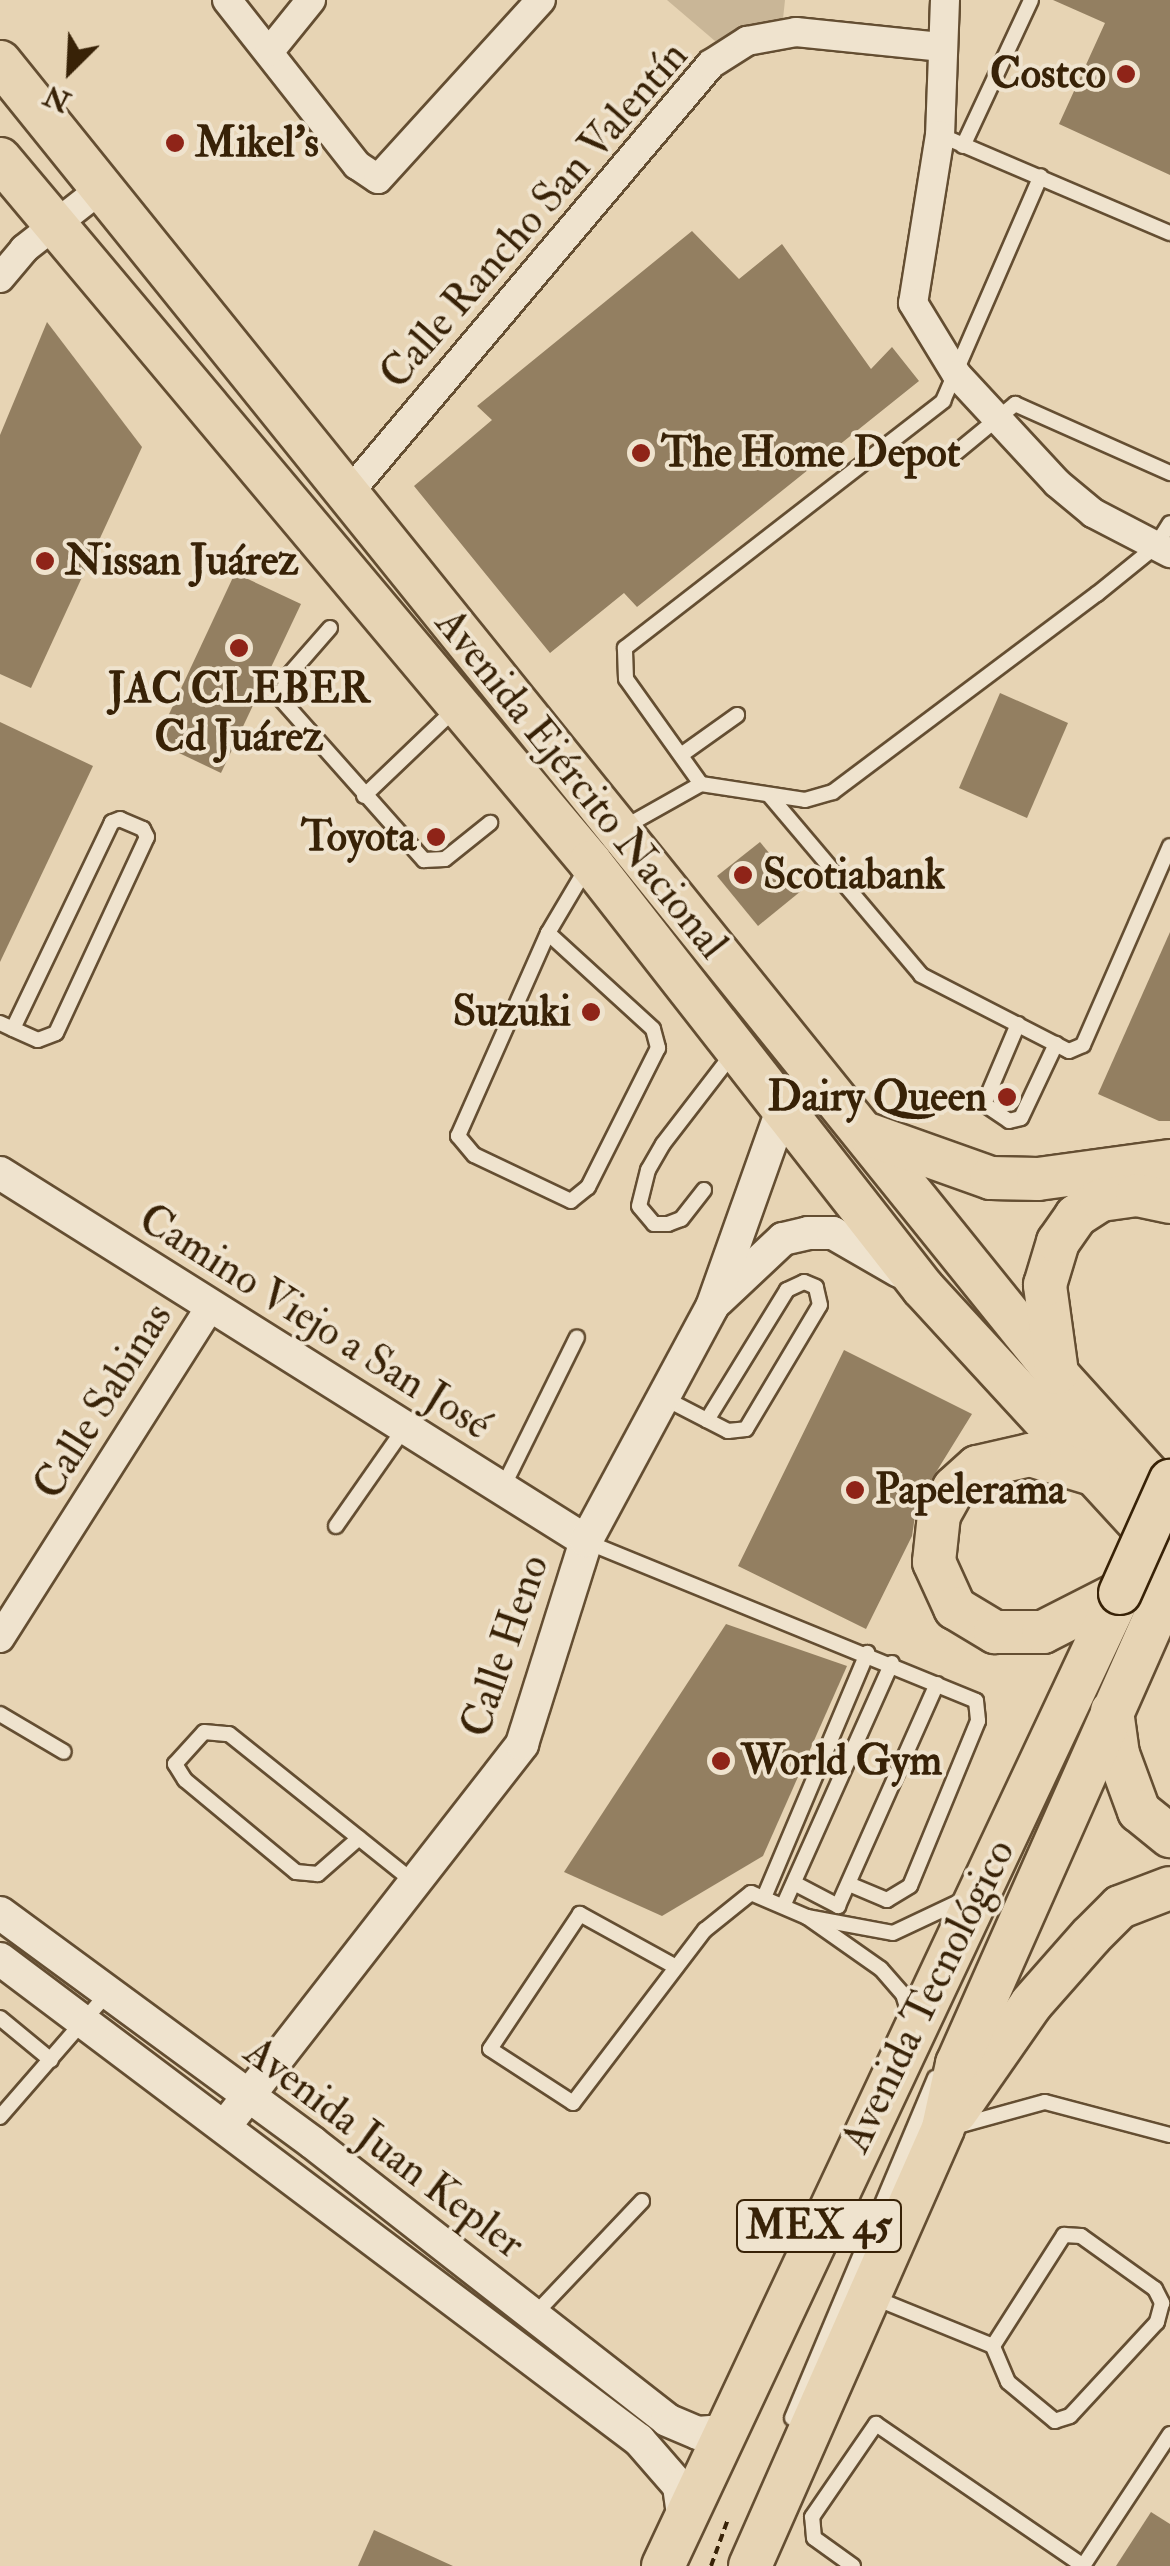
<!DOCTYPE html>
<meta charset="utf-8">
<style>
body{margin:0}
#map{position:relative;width:1170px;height:2566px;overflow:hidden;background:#e7d4b4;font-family:"IM FELL Double Pica",serif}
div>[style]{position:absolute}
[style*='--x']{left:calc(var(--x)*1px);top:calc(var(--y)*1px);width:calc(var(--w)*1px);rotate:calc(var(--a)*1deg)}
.green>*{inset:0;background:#c9b697}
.building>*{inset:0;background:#937f61}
.path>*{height:4px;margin-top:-2px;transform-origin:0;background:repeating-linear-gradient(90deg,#382207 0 8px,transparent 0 13px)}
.roads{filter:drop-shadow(2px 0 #644e32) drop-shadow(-2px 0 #644e32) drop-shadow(0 2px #644e32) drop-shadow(0 -2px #644e32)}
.service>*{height:14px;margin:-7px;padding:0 7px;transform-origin:7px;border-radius:7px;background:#efe3ce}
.minor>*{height:28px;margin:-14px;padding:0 14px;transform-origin:14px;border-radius:14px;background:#efe3ce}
.tertiary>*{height:32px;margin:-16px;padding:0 16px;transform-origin:16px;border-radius:16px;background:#efe3ce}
.primary>*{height:42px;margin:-21px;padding:0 21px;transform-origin:21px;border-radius:21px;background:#e7d4b4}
.bridges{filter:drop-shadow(2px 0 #382207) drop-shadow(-2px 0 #382207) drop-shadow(0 2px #382207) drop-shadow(0 -2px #382207)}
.primary-bridge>*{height:42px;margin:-21px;padding:0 21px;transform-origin:21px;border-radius:21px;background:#e7d4b4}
.dots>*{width:28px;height:28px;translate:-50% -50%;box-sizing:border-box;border:5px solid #efe3ce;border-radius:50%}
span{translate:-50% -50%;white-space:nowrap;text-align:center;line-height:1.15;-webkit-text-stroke:8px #efe3ce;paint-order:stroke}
.shield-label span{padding:2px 8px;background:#efe3ce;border:2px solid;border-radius:8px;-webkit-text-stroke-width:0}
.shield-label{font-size:40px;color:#382207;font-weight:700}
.poi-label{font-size:42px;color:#382207;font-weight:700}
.right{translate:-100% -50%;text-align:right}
.left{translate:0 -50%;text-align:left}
.street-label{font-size:42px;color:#382207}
.north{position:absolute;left:20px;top:20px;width:100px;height:100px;-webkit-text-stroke:8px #efe3ce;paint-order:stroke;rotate:204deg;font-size:28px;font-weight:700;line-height:40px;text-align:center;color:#382207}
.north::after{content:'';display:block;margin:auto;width:35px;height:45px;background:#382207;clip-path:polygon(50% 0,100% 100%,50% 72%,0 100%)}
</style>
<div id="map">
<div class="green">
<div style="clip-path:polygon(667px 0,785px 0,783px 19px,715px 41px)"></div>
</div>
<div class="building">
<div style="clip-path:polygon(1053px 0,1170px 0,1170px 175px,1059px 124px,1105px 23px)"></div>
<div style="clip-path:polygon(692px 231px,739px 279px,782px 244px,871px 369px,892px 347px,919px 381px,637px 607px,624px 593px,550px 653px,414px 486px,492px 420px,477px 406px)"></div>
<div style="clip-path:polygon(47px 322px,142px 447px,31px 688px,0 674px,0 435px)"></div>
<div style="clip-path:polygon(235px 573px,301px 604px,221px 773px,156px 742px)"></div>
<div style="clip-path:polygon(1000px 693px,1068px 723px,1027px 818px,959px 788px)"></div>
<div style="clip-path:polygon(0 722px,93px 766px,0 962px)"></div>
<div style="clip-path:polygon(760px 842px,801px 891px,758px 926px,717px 876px)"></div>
<div style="clip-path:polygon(1170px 932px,1170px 1121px,1159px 1121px,1098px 1094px)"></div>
<div style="clip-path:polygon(844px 1350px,972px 1414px,917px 1503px,912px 1536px,866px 1629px,738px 1566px)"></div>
<div style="clip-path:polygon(726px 1624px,847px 1666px,763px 1856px,662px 1916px,564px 1872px)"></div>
<div style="clip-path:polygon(1151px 2512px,1170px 2524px,1170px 2566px,1116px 2566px)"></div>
<div style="clip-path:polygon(374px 2530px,453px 2566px,358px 2566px)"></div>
</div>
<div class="path">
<div style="--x:711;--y:2566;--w:50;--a:-70.1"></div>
</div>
<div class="roads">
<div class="service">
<div style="--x:940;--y:135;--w:250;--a:23.1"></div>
<div style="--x:963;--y:146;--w:161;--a:-65"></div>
<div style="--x:952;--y:456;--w:82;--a:-39.5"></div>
<div style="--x:1015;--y:404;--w:170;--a:24"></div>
<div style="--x:330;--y:628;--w:62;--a:131.1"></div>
<div style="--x:289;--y:675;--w:25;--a:111"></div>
<div style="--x:280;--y:698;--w:217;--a:48.4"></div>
<div style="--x:424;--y:860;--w:21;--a:-3"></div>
<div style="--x:445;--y:859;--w:58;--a:-38.7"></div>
<div style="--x:681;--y:755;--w:69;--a:-35.5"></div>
<div style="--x:701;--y:784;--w:129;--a:-125.5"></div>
<div style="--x:626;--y:679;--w:31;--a:-92"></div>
<div style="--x:625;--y:648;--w:403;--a:-37.8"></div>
<div style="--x:943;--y:401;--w:245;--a:-66.5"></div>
<div style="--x:364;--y:796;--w:124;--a:-43.7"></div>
<div style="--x:770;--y:796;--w:234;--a:49.8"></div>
<div style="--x:921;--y:975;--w:166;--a:27.2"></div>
<div style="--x:1069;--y:1051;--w:15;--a:-23"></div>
<div style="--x:1083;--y:1045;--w:217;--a:-66.4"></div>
<div style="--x:621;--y:829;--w:92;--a:-29.4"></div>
<div style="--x:701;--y:784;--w:105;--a:8.7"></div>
<div style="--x:805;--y:800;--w:29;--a:-16"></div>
<div style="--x:833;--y:792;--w:330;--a:-36.9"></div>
<div style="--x:1097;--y:594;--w:75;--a:-39"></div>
<div style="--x:1155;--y:547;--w:28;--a:-58"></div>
<div style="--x:548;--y:933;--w:142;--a:42.4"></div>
<div style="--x:653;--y:1029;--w:20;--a:75"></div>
<div style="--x:658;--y:1048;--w:156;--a:116.7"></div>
<div style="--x:588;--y:1187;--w:22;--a:141"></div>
<div style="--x:571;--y:1201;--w:107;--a:-154.6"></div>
<div style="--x:474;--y:1155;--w:25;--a:-130"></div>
<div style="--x:458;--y:1136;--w:222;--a:-66.1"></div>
<div style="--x:548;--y:933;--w:77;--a:-59.4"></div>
<div style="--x:0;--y:1023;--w:14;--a:25"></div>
<div style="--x:13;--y:1029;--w:27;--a:24"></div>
<div style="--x:38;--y:1040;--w:19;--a:-21"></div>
<div style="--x:56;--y:1033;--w:216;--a:-65.1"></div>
<div style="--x:147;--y:837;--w:9;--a:-117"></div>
<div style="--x:143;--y:829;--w:25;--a:-157"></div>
<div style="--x:120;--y:819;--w:9;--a:159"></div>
<div style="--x:112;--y:822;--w:229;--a:115.6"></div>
<div style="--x:1018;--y:1024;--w:87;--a:113"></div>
<div style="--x:984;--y:1104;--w:30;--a:34"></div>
<div style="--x:1009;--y:1121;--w:12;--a:-14"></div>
<div style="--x:1021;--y:1118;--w:82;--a:-64.7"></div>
<div style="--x:704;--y:1190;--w:37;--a:128"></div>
<div style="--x:681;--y:1219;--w:14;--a:159"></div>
<div style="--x:668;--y:1224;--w:14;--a:180"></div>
<div style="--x:654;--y:1224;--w:23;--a:-130"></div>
<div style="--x:639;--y:1206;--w:37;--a:-76"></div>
<div style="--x:648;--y:1170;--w:30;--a:-60"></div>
<div style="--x:663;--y:1144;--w:115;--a:-52.4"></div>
<div style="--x:664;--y:1398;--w:72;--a:27.3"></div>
<div style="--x:728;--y:1431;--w:18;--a:-6"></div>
<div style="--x:746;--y:1429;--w:144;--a:-59.2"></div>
<div style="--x:820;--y:1305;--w:18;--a:-103"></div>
<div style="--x:816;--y:1287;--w:13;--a:-157"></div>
<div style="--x:804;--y:1282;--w:19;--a:155"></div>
<div style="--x:787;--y:1290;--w:153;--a:121.6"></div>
<div style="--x:502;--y:1489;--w:169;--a:-63.7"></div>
<div style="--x:336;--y:1526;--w:118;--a:-55"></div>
<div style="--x:587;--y:1542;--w:420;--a:22.2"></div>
<div style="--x:976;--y:1701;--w:20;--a:84"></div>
<div style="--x:978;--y:1721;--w:178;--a:112.4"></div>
<div style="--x:910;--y:1886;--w:27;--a:149"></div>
<div style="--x:887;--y:1900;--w:41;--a:-157.2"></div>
<div style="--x:0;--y:1714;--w:74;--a:30.7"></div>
<div style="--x:359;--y:1838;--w:55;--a:138.7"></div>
<div style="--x:318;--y:1874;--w:22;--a:-175"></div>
<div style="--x:296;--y:1872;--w:144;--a:-140.3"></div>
<div style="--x:185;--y:1780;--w:19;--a:-122"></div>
<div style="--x:175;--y:1764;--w:43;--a:-47.8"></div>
<div style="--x:204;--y:1732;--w:25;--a:5"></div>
<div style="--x:229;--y:1734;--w:238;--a:38.7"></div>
<div style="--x:794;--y:1883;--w:50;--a:27.6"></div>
<div style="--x:838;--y:1906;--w:243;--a:-66"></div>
<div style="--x:765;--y:1895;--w:263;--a:-67.1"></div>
<div style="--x:784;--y:1904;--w:264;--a:-65.9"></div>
<div style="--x:807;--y:1917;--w:87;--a:10.5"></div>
<div style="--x:893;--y:1933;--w:73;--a:-25.2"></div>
<div style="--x:676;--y:1967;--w:110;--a:-151.1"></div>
<div style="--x:580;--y:1914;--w:162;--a:123.7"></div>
<div style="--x:490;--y:2049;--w:99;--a:33"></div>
<div style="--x:573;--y:2103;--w:218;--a:-52.7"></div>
<div style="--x:705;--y:1930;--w:59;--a:-38.8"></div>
<div style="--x:751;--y:1893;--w:61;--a:23.2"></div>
<div style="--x:807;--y:1917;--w:90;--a:35.1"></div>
<div style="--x:881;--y:1969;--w:33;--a:49"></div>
<div style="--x:903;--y:1994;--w:24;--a:73"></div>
<div style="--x:0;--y:2018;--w:66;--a:39.5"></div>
<div style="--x:0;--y:2117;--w:163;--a:-49"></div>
<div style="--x:954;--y:2127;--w:94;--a:-15.4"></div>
<div style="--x:1045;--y:2102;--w:129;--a:14.8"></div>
<div style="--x:1064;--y:2235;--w:17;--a:3"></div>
<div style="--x:1081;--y:2236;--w:91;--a:35.6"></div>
<div style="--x:1155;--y:2289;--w:16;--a:63"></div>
<div style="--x:1162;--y:2303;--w:20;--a:105"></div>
<div style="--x:1157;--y:2322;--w:128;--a:132.8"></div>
<div style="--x:1070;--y:2416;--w:16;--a:162"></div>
<div style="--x:1055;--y:2421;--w:61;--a:-140.3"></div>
<div style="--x:1008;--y:2382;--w:39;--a:-113"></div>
<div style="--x:993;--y:2346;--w:132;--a:-57.4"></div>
<div style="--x:875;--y:2298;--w:127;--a:22.1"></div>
<div style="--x:534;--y:2315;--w:157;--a:-46.5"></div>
<div style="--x:792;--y:2418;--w:369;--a:-67.2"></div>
<div style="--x:853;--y:2566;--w:48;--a:-144.3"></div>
<div style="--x:814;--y:2538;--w:21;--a:-95"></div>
<div style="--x:812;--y:2517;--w:113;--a:-55.5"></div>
<div style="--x:876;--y:2424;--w:251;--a:34.4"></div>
<div style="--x:1083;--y:2566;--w:158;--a:-56.6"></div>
</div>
<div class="minor">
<div style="--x:227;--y:0;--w:210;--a:51.8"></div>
<div style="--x:357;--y:165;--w:25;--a:34"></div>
<div style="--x:378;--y:179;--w:242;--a:-47.7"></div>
<div style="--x:945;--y:0;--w:135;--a:92.1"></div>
<div style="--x:940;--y:135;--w:170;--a:99.1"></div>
<div style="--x:913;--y:303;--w:84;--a:58.6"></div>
<div style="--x:957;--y:375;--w:147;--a:47.2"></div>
<div style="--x:1057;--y:483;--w:47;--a:39.8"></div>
<div style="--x:1093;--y:513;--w:87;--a:27.5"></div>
<div style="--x:269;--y:52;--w:67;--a:-51.1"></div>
<div style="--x:0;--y:278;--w:38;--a:-50"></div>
<div style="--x:24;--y:249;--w:99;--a:-38"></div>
<div style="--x:347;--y:495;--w:564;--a:-49.82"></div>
<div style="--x:711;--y:64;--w:43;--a:-32.6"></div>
<div style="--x:747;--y:41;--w:50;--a:-10.4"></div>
<div style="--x:796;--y:32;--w:145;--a:5.9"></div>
<div style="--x:0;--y:1638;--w:390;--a:-57.6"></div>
</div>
<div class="tertiary">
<div style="--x:0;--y:1173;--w:692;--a:32.13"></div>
<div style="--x:718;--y:1300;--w:89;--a:-43.2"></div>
<div style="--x:783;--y:1239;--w:26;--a:-13"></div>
<div style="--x:808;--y:1233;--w:25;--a:0"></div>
<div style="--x:833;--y:1233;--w:76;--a:29.9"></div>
<div style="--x:0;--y:1913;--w:388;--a:36.3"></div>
<div style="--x:313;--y:2143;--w:449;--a:38"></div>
<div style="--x:667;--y:2420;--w:34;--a:23"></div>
<div style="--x:698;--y:2433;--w:25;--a:-5"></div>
<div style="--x:0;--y:1959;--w:800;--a:36.97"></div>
<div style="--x:639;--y:2440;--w:61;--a:49"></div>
<div style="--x:679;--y:2486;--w:34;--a:82"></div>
<div style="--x:225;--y:2126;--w:484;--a:-52.1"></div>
<div style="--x:522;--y:1744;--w:213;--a:-72.5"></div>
<div style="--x:586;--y:1541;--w:266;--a:-61.7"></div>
<div style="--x:712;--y:1307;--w:211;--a:-70.4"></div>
</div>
<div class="primary">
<div style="--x:0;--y:62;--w:1685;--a:51.14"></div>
<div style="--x:1057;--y:1374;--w:169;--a:47.9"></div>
<div style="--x:0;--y:159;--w:918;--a:49.99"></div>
<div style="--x:590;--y:862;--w:541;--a:51.99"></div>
<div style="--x:923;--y:1288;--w:365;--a:47.4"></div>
<div style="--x:870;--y:1135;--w:128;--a:19.6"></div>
<div style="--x:991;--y:1178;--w:47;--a:1.2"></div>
<div style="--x:1038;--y:1179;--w:133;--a:-7.8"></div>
<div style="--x:1057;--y:1373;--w:89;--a:-97.8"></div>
<div style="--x:1045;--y:1285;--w:45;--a:-73.2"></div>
<div style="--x:1058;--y:1242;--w:32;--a:-55"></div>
<div style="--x:1076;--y:1216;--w:30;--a:-33"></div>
<div style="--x:1101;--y:1200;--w:36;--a:-8"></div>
<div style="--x:1137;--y:1195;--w:34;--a:12"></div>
<div style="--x:1089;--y:1473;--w:62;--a:-163"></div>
<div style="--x:1030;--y:1455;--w:54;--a:167.2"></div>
<div style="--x:977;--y:1467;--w:31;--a:138"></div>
<div style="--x:954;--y:1488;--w:31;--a:119"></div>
<div style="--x:939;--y:1515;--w:47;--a:96.1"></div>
<div style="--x:934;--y:1562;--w:51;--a:65.5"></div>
<div style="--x:955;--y:1608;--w:47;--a:31"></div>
<div style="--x:995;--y:1632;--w:48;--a:0"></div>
<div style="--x:1043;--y:1632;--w:86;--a:-26.9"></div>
<div style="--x:1112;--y:1711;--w:43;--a:82.1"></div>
<div style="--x:1118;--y:1754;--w:61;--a:69.8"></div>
<div style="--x:1139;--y:1811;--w:40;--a:39"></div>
<div style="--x:956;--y:2112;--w:131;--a:-55.2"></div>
<div style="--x:1031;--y:2004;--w:91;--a:-48.6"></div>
<div style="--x:1091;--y:1936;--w:41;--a:-45"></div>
<div style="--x:1120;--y:1907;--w:53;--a:-20.8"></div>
<div style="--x:663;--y:2566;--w:1075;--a:-64.84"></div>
<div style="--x:750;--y:2566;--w:479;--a:-66.2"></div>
<div style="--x:943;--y:2128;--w:66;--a:-77.7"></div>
<div style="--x:957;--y:2064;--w:526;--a:-66.11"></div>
</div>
</div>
<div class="bridges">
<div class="primary-bridge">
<div style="--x:1120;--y:1593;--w:123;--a:-65.9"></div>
</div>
</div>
<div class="dots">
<div style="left:1126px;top:74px;background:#8f2418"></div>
<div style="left:175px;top:143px;background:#8f2418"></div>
<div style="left:641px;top:453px;background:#8f2418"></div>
<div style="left:45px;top:561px;background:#8f2418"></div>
<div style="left:239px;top:648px;background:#8f2418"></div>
<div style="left:436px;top:837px;background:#8f2418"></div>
<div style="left:743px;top:875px;background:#8f2418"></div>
<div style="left:591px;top:1012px;background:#8f2418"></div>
<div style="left:1007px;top:1097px;background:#8f2418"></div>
<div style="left:855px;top:1490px;background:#8f2418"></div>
<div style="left:721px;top:1761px;background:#8f2418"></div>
</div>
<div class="shield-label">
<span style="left:819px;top:2226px">MEX 45</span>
</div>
<div class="poi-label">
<span class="right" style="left:1106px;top:74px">Costco</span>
<span class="left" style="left:195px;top:143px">Mikel's</span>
<span class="left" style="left:661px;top:453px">The Home Depot</span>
<span class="left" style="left:65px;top:561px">Nissan Juárez</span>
<span style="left:239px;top:713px">JAC CLEBER<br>Cd Juárez</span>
<span class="right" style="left:416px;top:837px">Toyota</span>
<span class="left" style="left:763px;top:875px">Scotiabank</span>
<span class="right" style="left:571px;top:1012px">Suzuki</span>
<span class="right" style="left:987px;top:1097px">Dairy Queen</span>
<span class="left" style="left:875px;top:1490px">Papelerama</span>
<span class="left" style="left:741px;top:1761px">World Gym</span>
</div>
<div class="street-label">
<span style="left:534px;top:215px;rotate:-49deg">Calle Rancho San Valentín</span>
<span style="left:581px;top:784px;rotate:51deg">Avenida Ejército Nacional</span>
<span style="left:315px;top:1322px;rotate:32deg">Camino Viejo a San José</span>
<span style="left:103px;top:1401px;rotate:-58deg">Calle Sabinas</span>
<span style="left:505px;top:1646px;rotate:-71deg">Calle Heno</span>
<span style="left:928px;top:1996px;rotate:-64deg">Avenida Tecnológico</span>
<span style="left:384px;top:2148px;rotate:37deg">Avenida Juan Kepler</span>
</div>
<div class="north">N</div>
</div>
